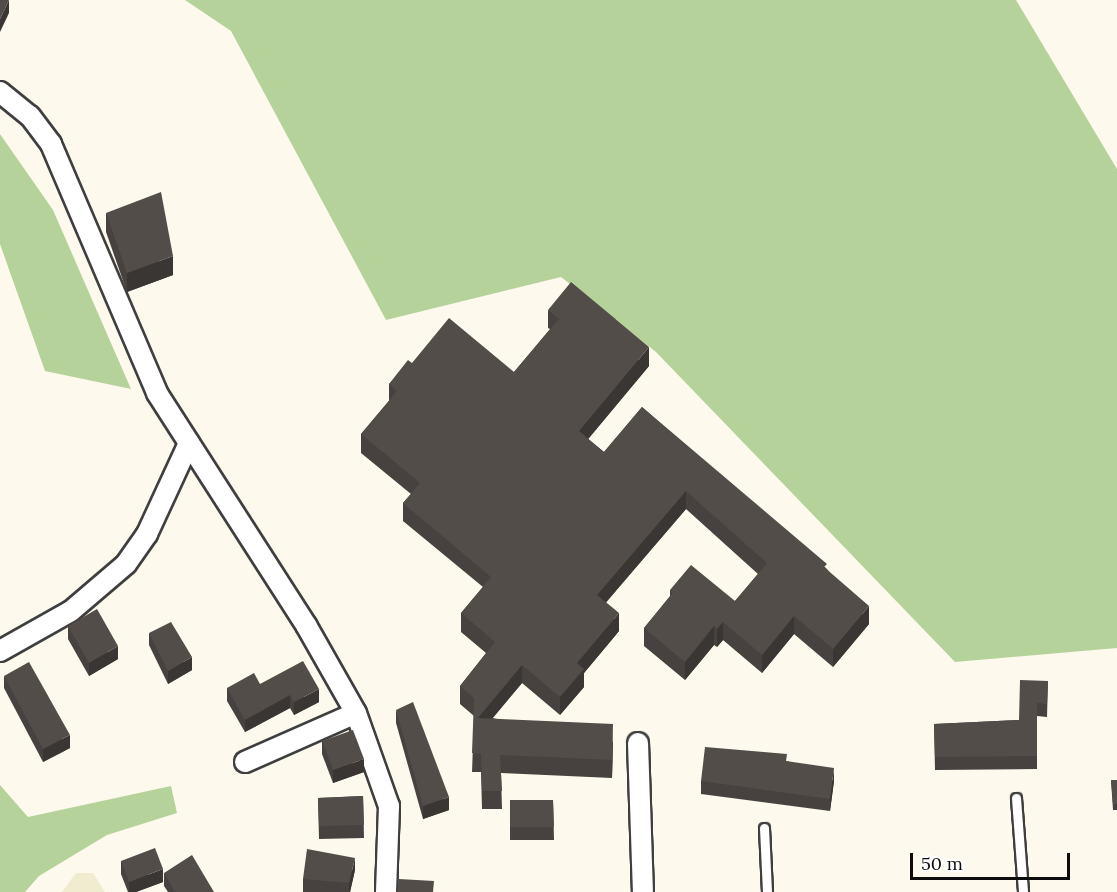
<!DOCTYPE html>
<style>
body{margin:0}
#map{position:relative;width:1117px;height:892px;overflow:hidden;background:#fdf9ec;font-family:Lora,serif}
div>[style]{position:absolute}
[style*='--x']{left:calc(var(--x)*1px);top:calc(var(--y)*1px);width:calc(var(--w)*1px);rotate:calc(var(--a)*1deg)}
.farmland>*{inset:0;background:#f0eccf}
.forest>*{inset:0;background:#b6d29b}
.roads{filter:drop-shadow(2px 0 #3f3f3f) drop-shadow(-2px 0 #3f3f3f) drop-shadow(0 2px #3f3f3f) drop-shadow(0 -2px #3f3f3f)}
.service>*{height:9px;margin:-4.5px;padding:0 4.5px;transform-origin:4.5px;border-radius:4.5px;background:#fff}
.minor>*{height:20px;margin:-10px;padding:0 10px;transform-origin:10px;border-radius:10px;background:#fff}
.wall>*{inset:0;background:#47423f}
.shaded-wall>*{inset:0;background:#3a3633}
.building>*{inset:0;background:#534d49}
span{translate:-50% -50%;white-space:nowrap;text-align:center;line-height:1.15;-webkit-text-stroke:6px #fff;paint-order:stroke}
.scale{position:absolute;left:910px;top:853px;width:160px;height:27px;box-sizing:border-box;border:3px solid #0c0c0c;border-top:0;padding-left:8px;font-size:18px;line-height:21px;white-space:nowrap;color:#0c0c0c;-webkit-text-stroke:4px #fff;paint-order:stroke}
</style>
<div id="map">
<div class="farmland">
<div style="clip-path:polygon(76px 873px,93px 873px,105px 892px,62px 892px)"></div>
</div>
<div class="forest">
<div style="clip-path:polygon(185px 0,1016px 0,1117px 169px,1117px 648px,955px 662px,656px 352px,561px 277px,386px 320px,231px 31px)"></div>
<div style="clip-path:polygon(0 134px,53px 210px,131px 389px,45px 371px,0 244px)"></div>
<div style="clip-path:polygon(0 785px,28px 817px,171px 786px,177px 813px,107px 835px,39px 876px,25px 892px,0 892px)"></div>
</div>
<div class="roads">
<div class="service">
<div style="--x:1016;--y:798;--w:94;--a:85.7"></div>
<div style="--x:764;--y:828;--w:64;--a:87.3"></div>
</div>
<div class="minor">
<div style="--x:0;--y:92;--w:38;--a:39"></div>
<div style="--x:30;--y:116;--w:35;--a:53"></div>
<div style="--x:51;--y:144;--w:271;--a:66.9"></div>
<div style="--x:157;--y:393;--w:276;--a:57.3"></div>
<div style="--x:306;--y:625;--w:101;--a:60.4"></div>
<div style="--x:356;--y:713;--w:99;--a:70.5"></div>
<div style="--x:389;--y:806;--w:86;--a:92"></div>
<div style="--x:0;--y:651;--w:81;--a:-29.4"></div>
<div style="--x:71;--y:611;--w:72;--a:-40.5"></div>
<div style="--x:126;--y:564;--w:37;--a:-55"></div>
<div style="--x:147;--y:534;--w:100;--a:-65.2"></div>
<div style="--x:638;--y:743;--w:149;--a:88.1"></div>
<div style="--x:245;--y:762;--w:121;--a:-23.8"></div>
</div>
</div>
<div class="wall">
<div style="clip-path:polygon(106px 213px,173px 275px,127px 292px,106px 232px)"></div>
<div style="clip-path:polygon(548px 310px,649px 366px,588px 439px,604px 452px,642px 407px,827px 569px,869px 624px,833px 667px,794px 634px,762px 673px,723px 640px,717px 647px,714px 645px,685px 680px,644px 646px,644px 628px,670px 596px,670px 590px,735px 601px,758px 574px,686px 509px,606px 602px,619px 631px,584px 673px,584px 687px,560px 715px,522px 683px,492px 718px,613px 742px,612px 778px,501px 773px,502px 809px,482px 809px,481px 772px,472px 772px,474px 716px,460px 704px,460px 686px,486px 653px,461px 632px,461px 613px,483px 587px,403px 521px,403px 503px,411px 494px,361px 453px,361px 434px,389px 401px,389px 384px,412px 363px,514px 372px,550px 329px,548px 328px)"></div>
<div style="clip-path:polygon(68px 626px,118px 659px,89px 676px,68px 639px)"></div>
<div style="clip-path:polygon(149px 633px,192px 670px,168px 684px,149px 645px)"></div>
<div style="clip-path:polygon(4px 676px,70px 748px,43px 762px,4px 688px)"></div>
<div style="clip-path:polygon(1048px 681px,1047px 717px,1037px 716px,1037px 769px,935px 770px,934px 724px,1019px 720px)"></div>
<div style="clip-path:polygon(260px 684px,319px 702px,294px 715px,290px 708px,245px 732px,227px 701px,227px 688px)"></div>
<div style="clip-path:polygon(396px 710px,449px 810px,423px 819px,396px 723px)"></div>
<div style="clip-path:polygon(322px 741px,364px 772px,333px 783px,322px 754px)"></div>
<div style="clip-path:polygon(787px 761px,834px 781px,830px 811px,701px 794px,701px 781px)"></div>
<div style="clip-path:polygon(1111px 780px,1117px 780px,1117px 810px,1113px 810px)"></div>
<div style="clip-path:polygon(363px 796px,364px 838px,319px 839px,318px 798px)"></div>
<div style="clip-path:polygon(510px 800px,553px 800px,554px 840px,510px 840px)"></div>
<div style="clip-path:polygon(121px 861px,163px 882px,136px 892px,128px 892px,121px 874px)"></div>
<div style="clip-path:polygon(355px 870px,350px 892px,303px 892px,303px 879px)"></div>
<div style="clip-path:polygon(164px 873px,214px 892px,168px 892px,164px 886px)"></div>
</div>
<div class="shaded-wall">
<div style="clip-path:polygon(9px 0,9px 13px,0 32px,0 19px)"></div>
<div style="clip-path:polygon(173px 256px,173px 275px,127px 292px,127px 273px)"></div>
<div style="clip-path:polygon(649px 347px,649px 366px,579px 450px,579px 431px)"></div>
<div style="clip-path:polygon(686px 491px,686px 509px,597px 613px,597px 595px)"></div>
<div style="clip-path:polygon(869px 606px,869px 624px,833px 667px,833px 649px)"></div>
<div style="clip-path:polygon(619px 613px,619px 631px,584px 673px,584px 687px,560px 715px,560px 697px,577px 663px)"></div>
<div style="clip-path:polygon(794px 616px,794px 634px,762px 673px,762px 655px)"></div>
<div style="clip-path:polygon(723px 622px,723px 640px,717px 647px,717px 629px)"></div>
<div style="clip-path:polygon(714px 626px,714px 645px,685px 680px,685px 662px)"></div>
<div style="clip-path:polygon(118px 646px,118px 659px,89px 676px,89px 663px)"></div>
<div style="clip-path:polygon(192px 657px,192px 670px,168px 684px,168px 671px)"></div>
<div style="clip-path:polygon(522px 665px,522px 683px,478px 736px,478px 718px)"></div>
<div style="clip-path:polygon(319px 689px,319px 702px,294px 715px,294px 702px)"></div>
<div style="clip-path:polygon(290px 695px,290px 708px,245px 732px,245px 720px)"></div>
<div style="clip-path:polygon(613px 724px,613px 742px,612px 778px,612px 760px)"></div>
<div style="clip-path:polygon(70px 735px,70px 748px,43px 762px,43px 749px)"></div>
<div style="clip-path:polygon(364px 759px,364px 772px,333px 783px,333px 770px)"></div>
<div style="clip-path:polygon(834px 768px,834px 781px,830px 811px,830px 799px)"></div>
<div style="clip-path:polygon(449px 797px,449px 810px,423px 819px,423px 806px)"></div>
<div style="clip-path:polygon(355px 858px,355px 870px,350px 892px,349px 892px,349px 883px)"></div>
<div style="clip-path:polygon(163px 869px,163px 882px,136px 892px,129px 892px,129px 882px)"></div>
</div>
<div class="building">
<div style="clip-path:polygon(0 0,9px 0,0 19px)"></div>
<div style="clip-path:polygon(161px 192px,173px 256px,127px 273px,106px 213px)"></div>
<div style="clip-path:polygon(571px 282px,649px 347px,579px 431px,604px 452px,642px 407px,827px 564px,824px 567px,869px 606px,833px 649px,794px 616px,762px 655px,723px 622px,717px 629px,714px 626px,685px 662px,644px 628px,673px 593px,670px 590px,691px 565px,735px 601px,767px 563px,686px 491px,597px 595px,619px 613px,577px 663px,584px 669px,560px 697px,522px 665px,478px 718px,613px 724px,612px 760px,500px 755px,502px 791px,482px 791px,481px 754px,472px 753px,474px 698px,460px 686px,495px 642px,461px 613px,491px 577px,403px 503px,420px 483px,361px 434px,397px 391px,389px 384px,408px 360px,412px 363px,449px 318px,514px 372px,559px 319px,548px 310px)"></div>
<div style="clip-path:polygon(97px 609px,118px 646px,89px 663px,68px 626px)"></div>
<div style="clip-path:polygon(171px 622px,192px 657px,168px 671px,149px 633px)"></div>
<div style="clip-path:polygon(303px 661px,319px 689px,294px 702px,290px 695px,245px 720px,227px 688px,254px 673px,260px 684px)"></div>
<div style="clip-path:polygon(29px 662px,70px 735px,43px 749px,4px 676px)"></div>
<div style="clip-path:polygon(1020px 680px,1048px 681px,1047px 704px,1037px 703px,1037px 756px,935px 757px,934px 724px,1019px 720px)"></div>
<div style="clip-path:polygon(413px 702px,449px 797px,423px 806px,396px 710px)"></div>
<div style="clip-path:polygon(353px 730px,364px 759px,333px 770px,322px 741px)"></div>
<div style="clip-path:polygon(705px 747px,787px 754px,786px 761px,834px 768px,830px 799px,701px 781px)"></div>
<div style="clip-path:polygon(1111px 780px,1117px 780px,1117px 804px,1113px 804px)"></div>
<div style="clip-path:polygon(363px 796px,364px 825px,319px 826px,318px 798px)"></div>
<div style="clip-path:polygon(510px 800px,553px 800px,554px 827px,510px 827px)"></div>
<div style="clip-path:polygon(155px 848px,163px 869px,129px 882px,121px 861px)"></div>
<div style="clip-path:polygon(307px 849px,355px 858px,349px 883px,303px 879px)"></div>
<div style="clip-path:polygon(192px 855px,214px 892px,175px 892px,164px 873px)"></div>
<div style="clip-path:polygon(399px 879px,434px 881px,433px 892px,397px 892px)"></div>
</div>
<div class="scale">50 m</div>
</div>
